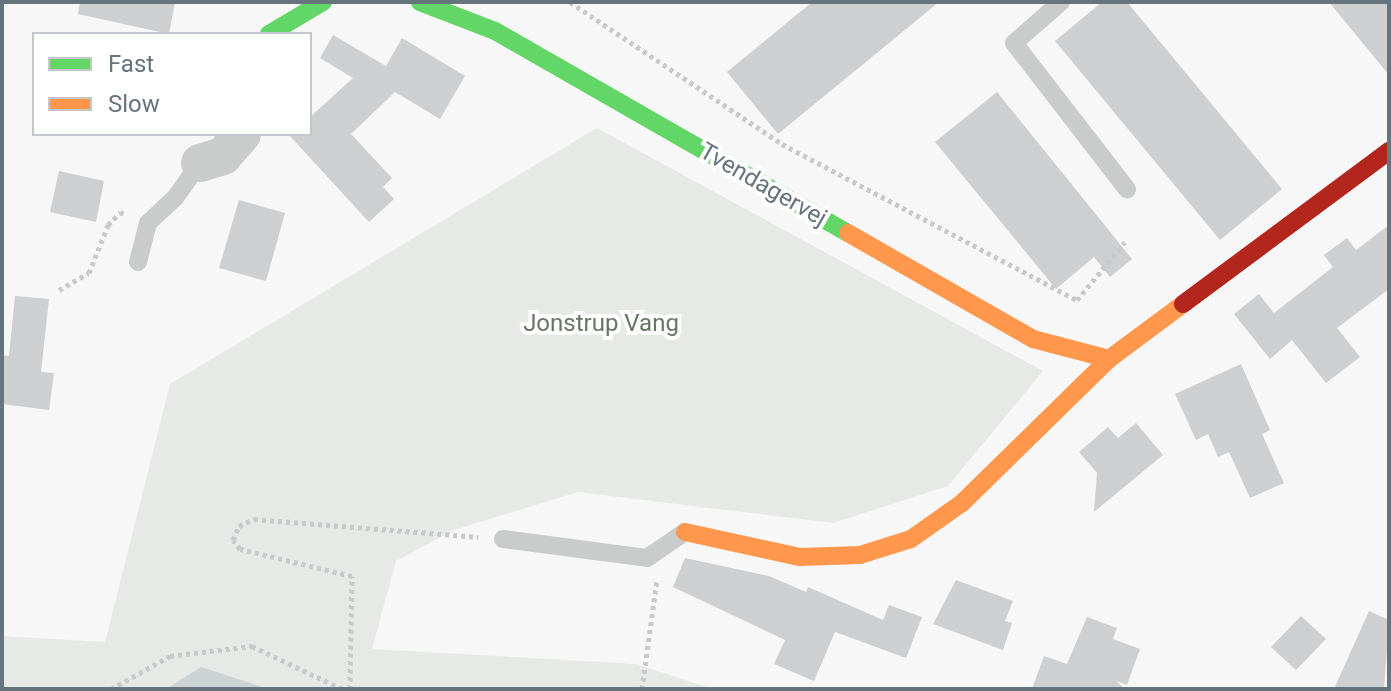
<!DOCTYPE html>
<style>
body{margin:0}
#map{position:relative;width:1391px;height:691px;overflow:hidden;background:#f7f7f7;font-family:Roboto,sans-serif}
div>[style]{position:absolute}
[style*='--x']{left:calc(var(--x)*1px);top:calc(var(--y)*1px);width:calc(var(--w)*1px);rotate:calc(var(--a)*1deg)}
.green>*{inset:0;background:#e6e9e5}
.water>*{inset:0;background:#ccd3d5}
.building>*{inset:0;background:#cecfd0}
.path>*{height:5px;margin-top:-2.5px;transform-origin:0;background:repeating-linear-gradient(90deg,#c8c9ca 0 4px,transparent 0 8px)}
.lane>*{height:18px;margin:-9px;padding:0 9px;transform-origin:9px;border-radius:9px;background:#cacccc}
.street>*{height:38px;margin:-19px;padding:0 19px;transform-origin:19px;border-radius:19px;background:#cacccc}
.fast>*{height:18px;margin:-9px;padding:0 9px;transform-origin:9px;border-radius:9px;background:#63d668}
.slow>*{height:18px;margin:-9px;padding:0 9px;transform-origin:9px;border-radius:9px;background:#ff974d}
.jam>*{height:18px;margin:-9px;padding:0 9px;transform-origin:9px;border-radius:9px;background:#b3261e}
span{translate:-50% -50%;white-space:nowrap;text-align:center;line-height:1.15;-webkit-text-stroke:8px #fff;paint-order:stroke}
.street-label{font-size:24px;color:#66747e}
.park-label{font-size:24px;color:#687765}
.frame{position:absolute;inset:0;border:4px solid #66747e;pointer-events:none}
.legend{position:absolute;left:32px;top:32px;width:280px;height:104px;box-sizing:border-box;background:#fff;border:2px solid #c2c7cb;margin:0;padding:10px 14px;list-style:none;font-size:24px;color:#66747e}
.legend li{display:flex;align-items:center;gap:16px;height:40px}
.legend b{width:40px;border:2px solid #c2c7cb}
</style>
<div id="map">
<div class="green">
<div style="clip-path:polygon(597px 128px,1043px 371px,948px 486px,833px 523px,578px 492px,454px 530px,396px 561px,372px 649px,636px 664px,713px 689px,269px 689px,201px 668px,166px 689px,2px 689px,2px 636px,105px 642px,170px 384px)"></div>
</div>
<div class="water">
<div style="clip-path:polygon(201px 667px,269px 689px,166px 689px)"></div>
</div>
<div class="building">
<div style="clip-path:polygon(80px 2px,175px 2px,169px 34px,78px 14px)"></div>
<div style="clip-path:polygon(812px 2px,939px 2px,778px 134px,727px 72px)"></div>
<div style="clip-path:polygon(1102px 2px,1127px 2px,1282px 189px,1220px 240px,1055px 41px)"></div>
<div style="clip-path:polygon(1329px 2px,1389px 2px,1389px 75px)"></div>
<div style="clip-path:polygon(333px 35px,386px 66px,402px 38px,465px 76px,440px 119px,395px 92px,351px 134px,392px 178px,383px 187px,394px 199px,369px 222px,288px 134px,310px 134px,310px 117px,353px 78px,320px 58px)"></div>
<div style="clip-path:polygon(997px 92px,1132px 259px,1110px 277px,1094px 257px,1056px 289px,935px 142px)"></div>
<div style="clip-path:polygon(59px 171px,104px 181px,96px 222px,50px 212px)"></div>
<div style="clip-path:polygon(239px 200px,285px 213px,266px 281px,219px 268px)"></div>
<div style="clip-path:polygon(1389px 225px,1389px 289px,1337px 328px,1360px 357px,1326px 383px,1292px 340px,1270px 359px,1234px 314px,1259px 294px,1274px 313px,1333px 267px,1324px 255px,1347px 238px,1356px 250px)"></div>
<div style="clip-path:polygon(15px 296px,49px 299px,41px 372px,54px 373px,49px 410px,2px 404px,2px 355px,9px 356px)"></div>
<div style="clip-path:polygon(1241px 364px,1270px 430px,1262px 434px,1284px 483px,1250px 498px,1229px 452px,1218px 457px,1208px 434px,1196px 440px,1175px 394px)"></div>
<div style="clip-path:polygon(1136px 423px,1163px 455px,1094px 512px,1097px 473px,1079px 452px,1108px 427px,1118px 438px)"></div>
<div style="clip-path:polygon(685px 558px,769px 576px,806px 592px,808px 587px,883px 620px,889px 605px,922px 617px,906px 658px,835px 632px,814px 681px,774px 664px,785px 640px,673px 587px)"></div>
<div style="clip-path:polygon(956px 580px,1013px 601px,1005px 621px,1012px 623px,1003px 650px,933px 624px)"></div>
<div style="clip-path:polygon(1369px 611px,1389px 620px,1384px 689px,1334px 689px)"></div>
<div style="clip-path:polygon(1301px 616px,1326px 639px,1296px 670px,1271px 647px)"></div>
<div style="clip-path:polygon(1087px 617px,1117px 628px,1113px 639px,1140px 649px,1127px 685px,1116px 681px,1125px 689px,1032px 689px,1044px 656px,1067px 664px)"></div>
</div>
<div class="path">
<div style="--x:570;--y:2;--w:255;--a:33.8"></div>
<div style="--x:782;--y:144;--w:334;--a:27.9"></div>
<div style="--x:1077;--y:300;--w:75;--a:-50.4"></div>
<div style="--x:59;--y:290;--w:34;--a:-30"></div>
<div style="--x:89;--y:273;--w:52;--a:-68.4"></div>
<div style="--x:108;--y:225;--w:18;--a:-47"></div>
<div style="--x:120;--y:212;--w:7;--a:27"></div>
<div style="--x:111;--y:689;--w:68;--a:-29.2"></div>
<div style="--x:170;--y:656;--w:83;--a:-7"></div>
<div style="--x:252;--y:646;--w:100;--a:25.5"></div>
<div style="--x:350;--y:689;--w:113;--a:-89"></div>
<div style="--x:352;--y:576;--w:115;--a:-166.4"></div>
<div style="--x:240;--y:549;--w:11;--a:-128"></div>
<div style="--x:233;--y:540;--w:15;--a:-67"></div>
<div style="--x:239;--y:526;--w:17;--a:-25"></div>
<div style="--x:254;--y:519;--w:225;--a:4.6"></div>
<div style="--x:642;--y:689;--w:110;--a:-82.2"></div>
</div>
<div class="lane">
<div style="--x:1061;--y:2;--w:62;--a:138.9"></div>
<div style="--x:1014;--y:43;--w:185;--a:52.3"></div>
<div style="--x:138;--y:262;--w:40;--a:-75.6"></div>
<div style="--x:148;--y:223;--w:37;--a:-43"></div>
<div style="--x:175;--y:198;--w:43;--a:-54.5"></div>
<div style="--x:503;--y:539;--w:145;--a:7.5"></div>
<div style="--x:647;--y:558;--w:46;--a:-34.4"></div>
</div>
<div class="street">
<div style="--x:200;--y:163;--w:24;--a:-17"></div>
<div style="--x:223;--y:156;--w:29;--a:-49"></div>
</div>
<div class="fast">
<div style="--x:420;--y:2;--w:80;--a:21.1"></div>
<div style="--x:495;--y:31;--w:407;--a:29.8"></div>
<div style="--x:269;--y:34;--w:63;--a:-30.7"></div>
</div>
<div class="slow">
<div style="--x:848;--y:233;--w:213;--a:29.8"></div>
<div style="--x:1033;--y:339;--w:79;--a:14.7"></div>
<div style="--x:685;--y:532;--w:118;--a:12.3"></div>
<div style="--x:800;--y:557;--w:60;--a:-1.9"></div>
<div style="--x:860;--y:555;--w:53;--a:-17.4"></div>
<div style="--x:911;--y:539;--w:62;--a:-35.2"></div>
<div style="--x:962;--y:503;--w:206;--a:-44.4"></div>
<div style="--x:1109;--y:359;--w:92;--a:-36.6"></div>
</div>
<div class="jam">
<div style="--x:1183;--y:304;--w:257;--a:-36.6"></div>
</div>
<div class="street-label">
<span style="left:763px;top:185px;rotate:30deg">Tvendagervej</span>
</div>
<div class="park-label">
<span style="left:601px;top:324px">Jonstrup Vang</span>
</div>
<div class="frame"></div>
<ul class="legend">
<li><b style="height:10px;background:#63d668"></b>Fast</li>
<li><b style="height:10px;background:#ff974d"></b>Slow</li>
</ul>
</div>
